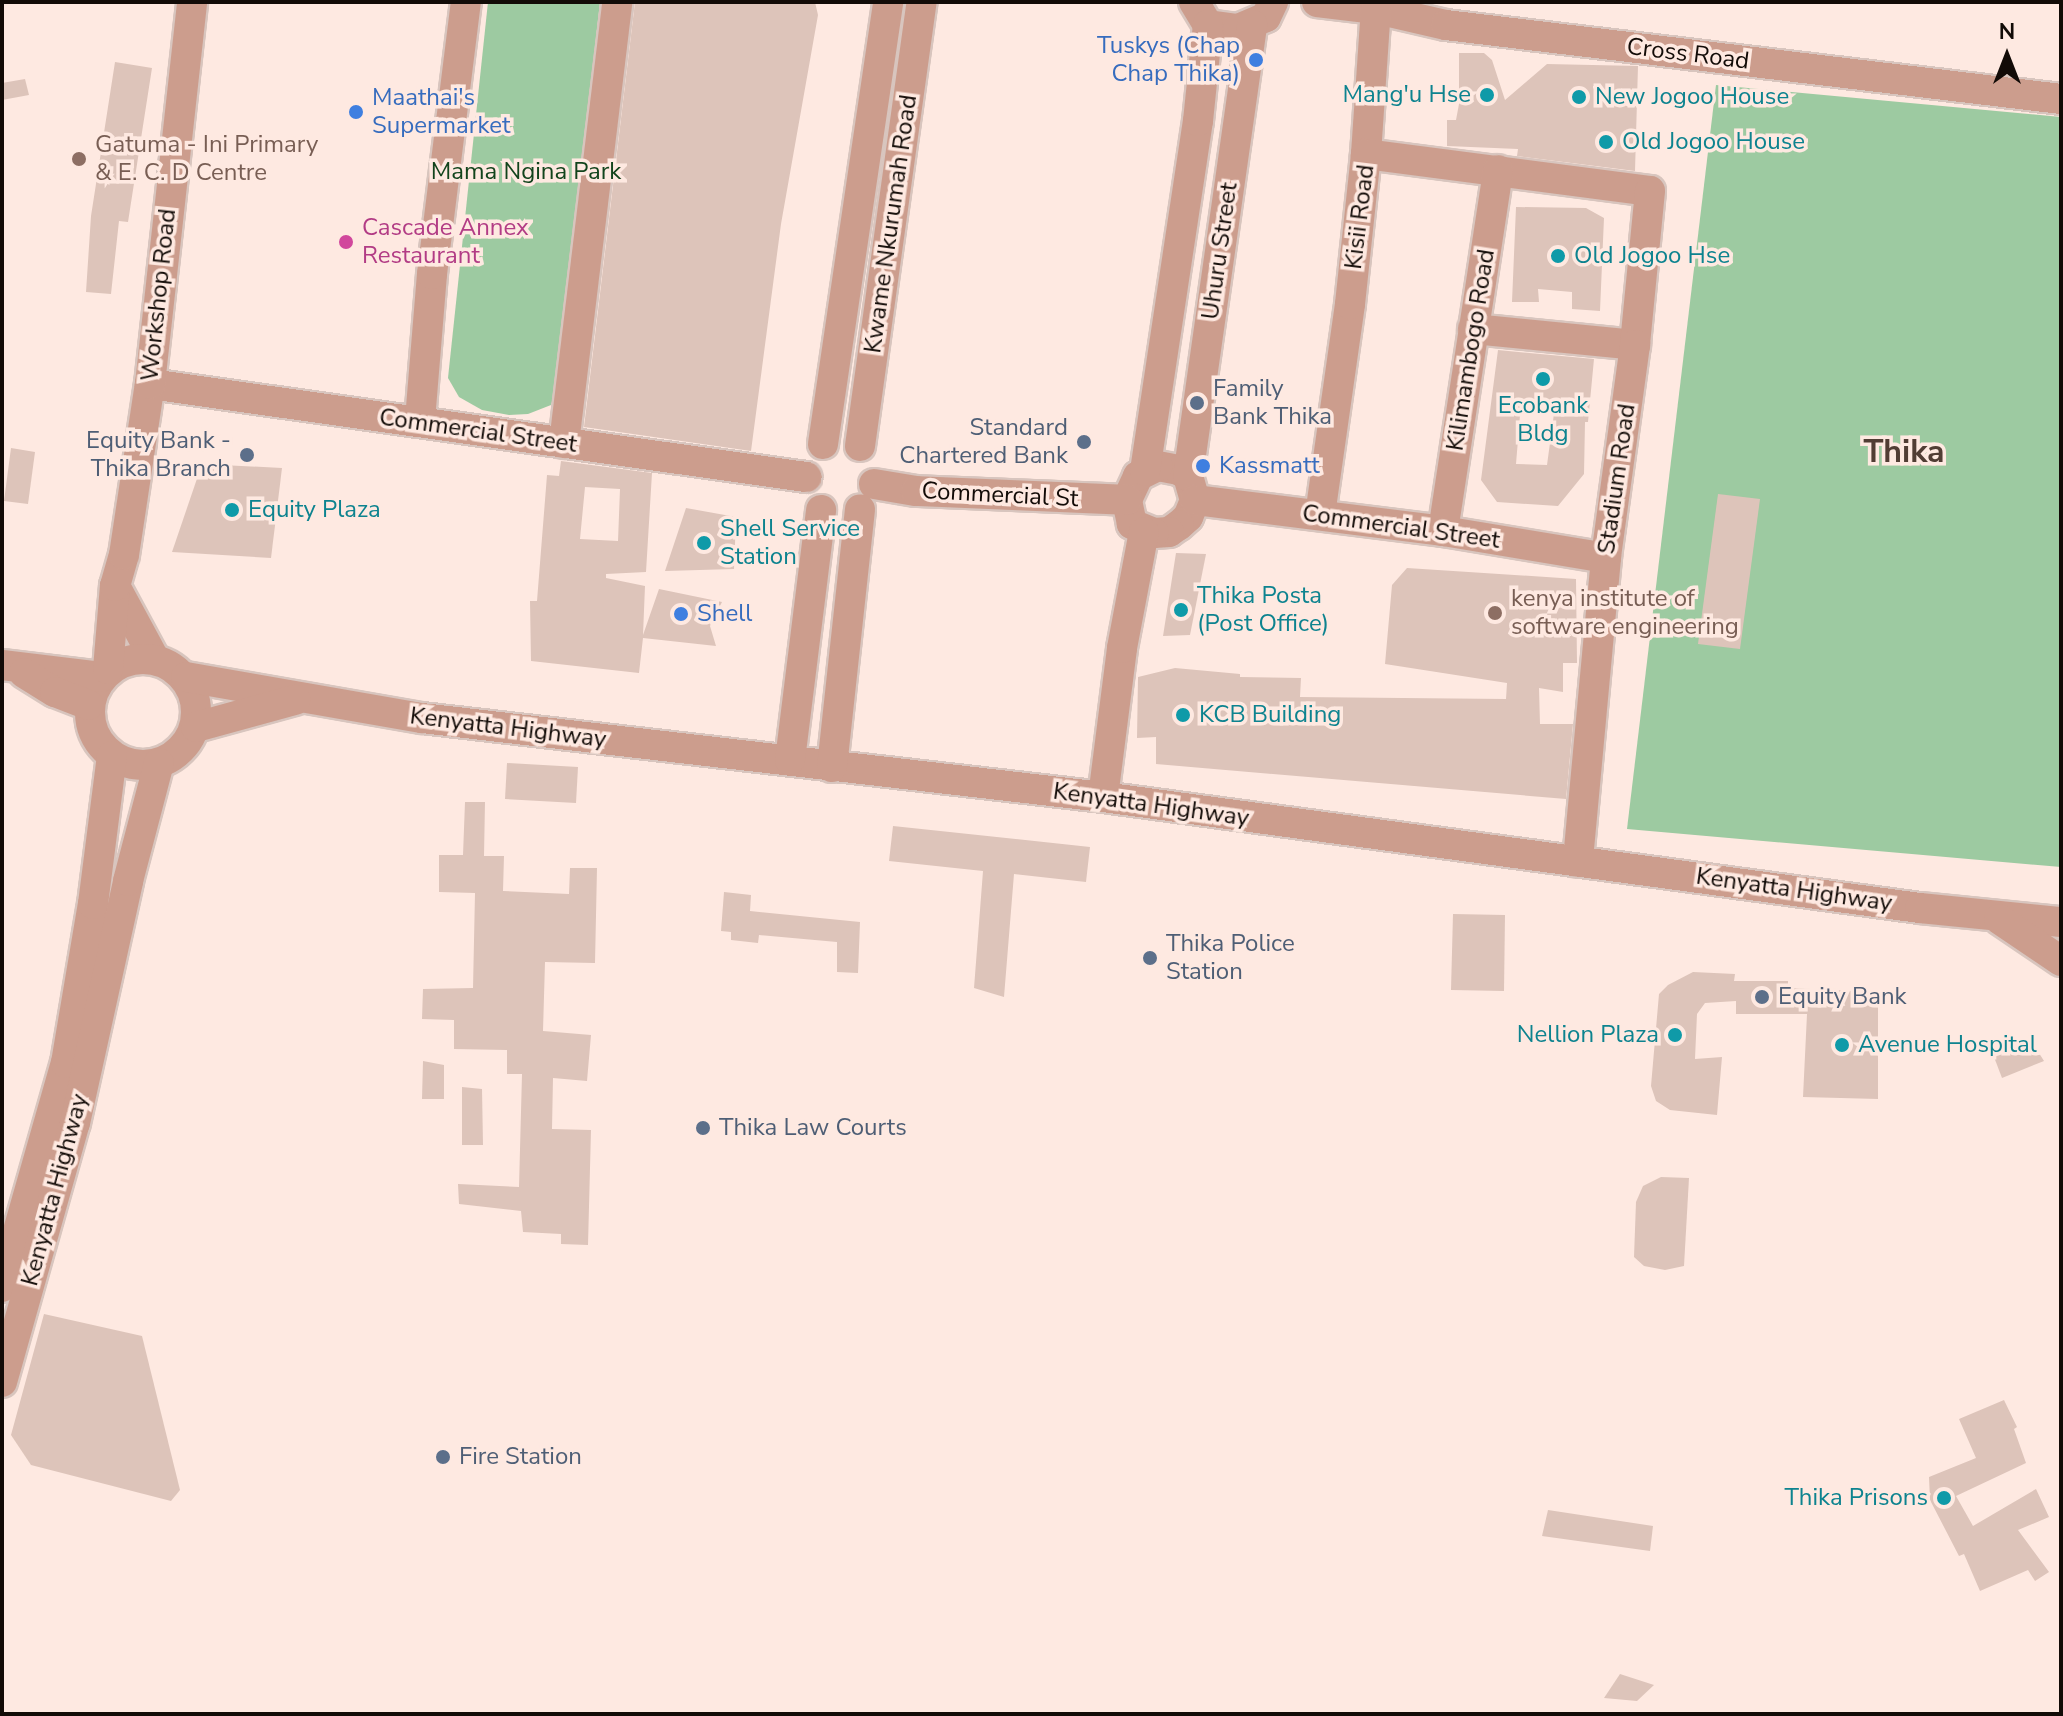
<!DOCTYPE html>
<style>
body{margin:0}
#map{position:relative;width:2063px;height:1716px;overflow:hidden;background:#fee9e1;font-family:"Nunito Sans",sans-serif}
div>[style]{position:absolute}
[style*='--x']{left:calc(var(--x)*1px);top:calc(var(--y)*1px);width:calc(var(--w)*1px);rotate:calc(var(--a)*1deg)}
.green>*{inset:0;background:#9dcaa1}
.building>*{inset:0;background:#ddc4ba}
.roads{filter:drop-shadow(2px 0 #d8c5be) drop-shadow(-2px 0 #d8c5be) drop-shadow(0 2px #d8c5be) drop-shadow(0 -2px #d8c5be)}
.minor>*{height:30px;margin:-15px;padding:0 15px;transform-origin:15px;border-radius:15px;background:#cc9d8d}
.minor>.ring{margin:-15px;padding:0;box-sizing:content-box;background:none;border:30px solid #cc9d8d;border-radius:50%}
.dots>*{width:22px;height:22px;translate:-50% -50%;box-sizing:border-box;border:4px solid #fee9e1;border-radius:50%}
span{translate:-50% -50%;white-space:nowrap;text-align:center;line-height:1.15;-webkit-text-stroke:7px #fee9e1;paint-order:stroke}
.shop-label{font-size:24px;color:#366cbe}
.right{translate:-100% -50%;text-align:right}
.left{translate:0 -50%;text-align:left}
.street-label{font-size:24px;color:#120b07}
.culture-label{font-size:24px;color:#0d838f}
.education-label{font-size:24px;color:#785e54}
.park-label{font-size:24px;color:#12441c}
.hotel-label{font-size:24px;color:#b23c85}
.service-label{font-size:24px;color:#4e5e75}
.district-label{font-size:32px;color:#513d34;font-weight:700}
.frame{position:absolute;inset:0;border:4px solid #120b07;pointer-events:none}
.north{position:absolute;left:1967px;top:16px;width:80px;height:80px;-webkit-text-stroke:6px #fee9e1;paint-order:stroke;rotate:0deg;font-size:22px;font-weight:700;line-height:32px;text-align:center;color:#120b07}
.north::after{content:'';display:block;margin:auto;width:28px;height:36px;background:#120b07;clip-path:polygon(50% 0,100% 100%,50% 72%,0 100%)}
</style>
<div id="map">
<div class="green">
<div style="clip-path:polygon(488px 2px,600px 2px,558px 384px,551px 405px,528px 414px,509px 415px,482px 410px,459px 397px,448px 378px)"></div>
<div style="clip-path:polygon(1716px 85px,2061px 117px,2061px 867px,1627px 829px)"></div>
</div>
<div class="building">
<div style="clip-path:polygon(635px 2px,815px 2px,818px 15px,781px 224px,751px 451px,584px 427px)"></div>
<div style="clip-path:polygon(1459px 53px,1484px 53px,1492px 60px,1505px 100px,1547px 64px,1638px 66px,1635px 171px,1517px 156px,1518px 149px,1447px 146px,1447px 120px,1456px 120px,1459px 104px)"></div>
<div style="clip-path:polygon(115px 62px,152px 68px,128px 222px,119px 221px,111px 294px,86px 292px,91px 216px)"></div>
<div style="clip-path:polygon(25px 79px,29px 95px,2px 100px,2px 83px)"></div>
<div style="clip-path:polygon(1516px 207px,1586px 208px,1604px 218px,1600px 311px,1572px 309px,1572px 292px,1538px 289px,1539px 302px,1512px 302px)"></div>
<div style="clip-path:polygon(evenodd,1498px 350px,1594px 359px,1588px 422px,1585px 422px,1584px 474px,1558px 506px,1497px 502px,1481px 480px,1498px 350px,1521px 403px,1555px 406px,1547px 465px,1516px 464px,1521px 403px)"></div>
<div style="clip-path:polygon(11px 448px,35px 452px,28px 504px,4px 501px)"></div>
<div style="clip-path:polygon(evenodd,561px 461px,652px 473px,646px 572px,606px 574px,606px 578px,645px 586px,643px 635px,659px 589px,722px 602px,710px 626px,716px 646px,643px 638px,639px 673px,531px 661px,530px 601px,537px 601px,547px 475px,559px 476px,561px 461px,585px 487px,620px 489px,618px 541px,580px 539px,585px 487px)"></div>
<div style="clip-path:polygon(202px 464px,282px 468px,271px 558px,172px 552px)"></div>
<div style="clip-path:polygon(1718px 494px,1760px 499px,1740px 649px,1698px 644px)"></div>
<div style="clip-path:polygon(686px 508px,736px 517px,734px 569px,665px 571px)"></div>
<div style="clip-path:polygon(1176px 553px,1206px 554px,1190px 635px,1163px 636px)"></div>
<div style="clip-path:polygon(1407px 568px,1576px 579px,1577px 663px,1563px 663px,1563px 692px,1539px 688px,1540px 724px,1573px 724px,1566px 799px,1156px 764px,1156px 737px,1137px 738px,1138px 677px,1175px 668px,1240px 674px,1240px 677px,1301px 678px,1300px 697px,1506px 699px,1507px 683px,1385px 664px,1392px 585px)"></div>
<div style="clip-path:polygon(507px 763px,578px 767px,576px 803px,505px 799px)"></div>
<div style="clip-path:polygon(465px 802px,485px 802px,484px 856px,504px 856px,503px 891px,569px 894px,570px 868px,597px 868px,595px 963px,545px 962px,543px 1031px,591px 1035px,587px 1081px,553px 1078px,552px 1129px,591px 1130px,588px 1245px,561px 1244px,561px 1234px,523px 1232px,521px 1211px,459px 1204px,458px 1184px,519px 1187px,522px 1074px,507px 1074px,507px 1050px,454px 1049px,454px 1020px,422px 1019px,423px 989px,473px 988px,475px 893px,439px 892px,439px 855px,463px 855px)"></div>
<div style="clip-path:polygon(893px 826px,1090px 847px,1086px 882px,1014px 874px,1004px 997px,974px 988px,983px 871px,889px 861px)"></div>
<div style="clip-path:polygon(724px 892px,751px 895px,750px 911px,860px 922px,858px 973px,837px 972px,837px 942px,759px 935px,758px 943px,731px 940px,731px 932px,721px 931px)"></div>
<div style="clip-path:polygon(1453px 914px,1505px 915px,1504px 991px,1451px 990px)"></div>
<div style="clip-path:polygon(1693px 972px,1735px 974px,1734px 981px,1788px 981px,1788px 988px,1878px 992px,1878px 1099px,1803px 1097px,1807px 1014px,1736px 1014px,1736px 1001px,1705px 1003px,1697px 1014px,1695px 1059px,1722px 1057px,1717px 1115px,1670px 1110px,1656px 1101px,1651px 1086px,1659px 994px,1668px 985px)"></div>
<div style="clip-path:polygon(2032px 1042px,2044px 1061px,2002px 1078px,1994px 1057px)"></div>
<div style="clip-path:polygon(423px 1061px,444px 1065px,444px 1099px,422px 1099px)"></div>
<div style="clip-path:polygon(462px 1087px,482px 1089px,483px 1145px,462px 1145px)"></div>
<div style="clip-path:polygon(1661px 1177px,1689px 1178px,1684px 1266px,1665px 1270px,1644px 1266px,1634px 1257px,1636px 1202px,1643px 1186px)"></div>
<div style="clip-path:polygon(44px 1314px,142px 1336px,180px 1490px,171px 1501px,31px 1465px,11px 1435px)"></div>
<div style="clip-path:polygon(2004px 1400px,2017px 1427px,2014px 1429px,2026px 1463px,1956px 1496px,1973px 1526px,2036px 1489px,2049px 1517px,2018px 1530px,2049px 1572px,2035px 1581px,2028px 1570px,1980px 1591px,1964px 1554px,1959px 1556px,1930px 1500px,1929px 1477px,1976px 1458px,1959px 1419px)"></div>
<div style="clip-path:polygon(1548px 1510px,1653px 1526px,1650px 1551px,1542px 1536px)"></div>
<div style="clip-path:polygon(1620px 1674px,1654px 1685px,1637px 1701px,1604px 1698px)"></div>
</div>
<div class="roads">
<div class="minor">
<div style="--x:1194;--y:2;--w:27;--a:59"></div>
<div style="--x:1208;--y:25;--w:30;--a:8"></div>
<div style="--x:1238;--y:29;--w:30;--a:-23"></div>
<div style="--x:1266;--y:17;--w:17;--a:-65"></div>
<div style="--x:1317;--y:2;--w:59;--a:6.8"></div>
<div style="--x:1376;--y:9;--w:72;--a:12.9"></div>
<div style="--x:1446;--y:25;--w:619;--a:6.86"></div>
<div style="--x:1366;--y:154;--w:145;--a:-86.1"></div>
<div style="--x:1473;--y:329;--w:163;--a:5.6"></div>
<div style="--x:150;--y:384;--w:663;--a:8.07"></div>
<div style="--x:420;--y:420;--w:146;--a:-85.3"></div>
<div style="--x:432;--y:274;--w:274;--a:-82.9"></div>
<div style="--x:564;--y:443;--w:444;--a:-83.1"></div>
<div style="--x:823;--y:444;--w:447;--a:-81.6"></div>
<div style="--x:860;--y:446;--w:448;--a:-82.1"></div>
<div style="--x:1158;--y:466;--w:21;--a:11"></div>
<div style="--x:1179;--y:470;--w:11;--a:34"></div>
<div style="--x:1188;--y:476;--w:25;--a:74"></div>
<div style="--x:1195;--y:500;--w:18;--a:112"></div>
<div style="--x:1188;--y:517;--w:12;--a:138"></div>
<div style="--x:1179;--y:525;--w:12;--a:145"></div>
<div style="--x:1169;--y:532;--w:15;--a:176"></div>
<div style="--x:1154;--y:533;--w:24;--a:-158"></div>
<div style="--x:1132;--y:524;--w:25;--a:-102"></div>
<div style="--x:1127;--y:500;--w:26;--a:-65"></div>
<div style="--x:1138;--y:476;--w:22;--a:-27"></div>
<div style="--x:1145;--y:471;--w:354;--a:-81.4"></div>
<div style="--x:1198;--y:121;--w:97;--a:-84.1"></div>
<div style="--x:1188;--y:476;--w:456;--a:-81.9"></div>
<div style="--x:874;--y:484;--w:43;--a:9.5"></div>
<div style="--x:916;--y:491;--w:211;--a:2.4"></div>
<div style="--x:1195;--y:500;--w:250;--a:7.1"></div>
<div style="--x:1443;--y:531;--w:165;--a:9.4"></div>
<div style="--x:1320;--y:515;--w:213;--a:-81.9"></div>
<div style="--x:1350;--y:304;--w:151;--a:-83.9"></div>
<div style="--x:1366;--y:154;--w:286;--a:7.4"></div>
<div style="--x:1650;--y:191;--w:155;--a:95.6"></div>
<div style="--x:1635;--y:345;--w:215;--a:97.8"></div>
<div style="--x:1606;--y:558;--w:305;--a:95.3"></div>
<div style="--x:1443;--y:531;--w:365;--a:-81.3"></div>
<div style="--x:115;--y:586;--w:82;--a:61.6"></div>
<div class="ring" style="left:90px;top:659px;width:76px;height:76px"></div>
<div style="--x:2;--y:665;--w:100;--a:6.9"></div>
<div style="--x:108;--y:669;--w:83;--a:-85.2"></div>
<div style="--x:115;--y:586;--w:32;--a:-74"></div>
<div style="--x:124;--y:555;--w:173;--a:-81.4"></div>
<div style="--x:150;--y:384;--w:384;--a:-83.7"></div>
<div style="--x:24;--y:673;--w:36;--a:32"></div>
<div style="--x:55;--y:692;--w:36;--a:21"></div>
<div style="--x:186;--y:677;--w:240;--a:9.9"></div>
<div style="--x:422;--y:718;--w:686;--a:6.62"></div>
<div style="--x:1103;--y:797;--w:825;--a:7.74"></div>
<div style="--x:1920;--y:908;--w:142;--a:5.7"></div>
<div style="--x:196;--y:727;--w:103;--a:-15.3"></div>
<div style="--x:790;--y:760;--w:252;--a:-82.9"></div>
<div style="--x:832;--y:767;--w:259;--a:-83.8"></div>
<div style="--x:1103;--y:797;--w:150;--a:-82.7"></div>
<div style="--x:1122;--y:648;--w:118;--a:-79.3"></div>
<div style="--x:1999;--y:919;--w:75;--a:34.1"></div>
<div style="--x:2;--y:1287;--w:233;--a:-74.1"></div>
<div style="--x:66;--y:1063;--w:161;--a:-80.4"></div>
<div style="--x:93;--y:904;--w:149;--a:-82.7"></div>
<div style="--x:2;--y:1382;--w:269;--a:-74.3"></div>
<div style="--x:75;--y:1123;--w:248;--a:-77.6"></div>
<div style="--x:128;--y:881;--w:122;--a:-75.3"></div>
</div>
</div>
<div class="dots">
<div style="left:1256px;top:60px;background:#3f7fe0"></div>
<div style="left:1487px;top:95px;background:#0f9aa8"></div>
<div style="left:1579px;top:97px;background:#0f9aa8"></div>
<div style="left:356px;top:112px;background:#3f7fe0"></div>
<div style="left:1606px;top:142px;background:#0f9aa8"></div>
<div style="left:79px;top:159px;background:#8d6e63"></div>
<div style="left:346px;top:242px;background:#d1479c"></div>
<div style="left:1558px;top:256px;background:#0f9aa8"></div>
<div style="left:1543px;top:379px;background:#0f9aa8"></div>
<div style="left:1197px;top:403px;background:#5c6f8a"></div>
<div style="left:1084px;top:442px;background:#5c6f8a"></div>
<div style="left:247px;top:455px;background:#5c6f8a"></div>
<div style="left:1203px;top:466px;background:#3f7fe0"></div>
<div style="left:232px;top:510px;background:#0f9aa8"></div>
<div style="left:704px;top:543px;background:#0f9aa8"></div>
<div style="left:1181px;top:610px;background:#0f9aa8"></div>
<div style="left:1495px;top:613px;background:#8d6e63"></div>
<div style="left:681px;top:614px;background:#3f7fe0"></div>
<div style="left:1183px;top:715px;background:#0f9aa8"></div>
<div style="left:1150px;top:958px;background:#5c6f8a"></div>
<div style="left:1762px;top:997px;background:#5c6f8a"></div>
<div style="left:1675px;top:1035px;background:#0f9aa8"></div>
<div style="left:1842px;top:1045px;background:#0f9aa8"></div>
<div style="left:703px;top:1128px;background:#5c6f8a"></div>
<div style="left:443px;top:1457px;background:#5c6f8a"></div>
<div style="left:1944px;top:1498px;background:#0f9aa8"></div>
</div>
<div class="shop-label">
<span class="right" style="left:1240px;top:60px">Tuskys (Chap<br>Chap Thika)</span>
<span class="left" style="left:372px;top:112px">Maathai's<br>Supermarket</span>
<span class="left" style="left:1219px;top:466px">Kassmatt</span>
<span class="left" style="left:697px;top:614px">Shell</span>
</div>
<div class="street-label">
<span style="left:1688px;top:54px;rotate:7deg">Cross Road</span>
<span style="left:1360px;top:217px;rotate:-83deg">Kisii Road</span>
<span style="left:891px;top:224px;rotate:-82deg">Kwame Nkurumah Road</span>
<span style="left:1220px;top:251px;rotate:-82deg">Uhuru Street</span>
<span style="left:159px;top:295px;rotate:-84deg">Workshop Road</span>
<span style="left:1471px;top:350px;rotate:-81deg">Kilimambogo Road</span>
<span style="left:478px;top:431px;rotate:8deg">Commercial Street</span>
<span style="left:1617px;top:479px;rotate:-82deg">Stadium Road</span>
<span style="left:1000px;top:495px;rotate:3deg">Commercial St</span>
<span style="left:1401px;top:527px;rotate:8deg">Commercial Street</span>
<span style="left:508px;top:728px;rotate:7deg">Kenyatta Highway</span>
<span style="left:1151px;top:805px;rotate:8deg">Kenyatta Highway</span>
<span style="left:1794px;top:890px;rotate:8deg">Kenyatta Highway</span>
<span style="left:55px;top:1190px;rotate:-75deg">Kenyatta Highway</span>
</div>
<div class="culture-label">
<span class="right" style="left:1471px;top:95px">Mang'u Hse</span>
<span class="left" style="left:1595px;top:97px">New Jogoo House</span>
<span class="left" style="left:1622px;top:142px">Old Jogoo House</span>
<span class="left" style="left:1574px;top:256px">Old Jogoo Hse</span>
<span style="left:1543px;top:420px">Ecobank<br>Bldg</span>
<span class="left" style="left:248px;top:510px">Equity Plaza</span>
<span class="left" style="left:720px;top:543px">Shell Service<br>Station</span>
<span class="left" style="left:1197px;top:610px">Thika Posta<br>(Post Office)</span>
<span class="left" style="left:1199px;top:715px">KCB Building</span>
<span class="right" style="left:1659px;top:1035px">Nellion Plaza</span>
<span class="left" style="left:1858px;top:1045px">Avenue Hospital</span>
<span class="right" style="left:1928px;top:1498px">Thika Prisons</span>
</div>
<div class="education-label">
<span class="left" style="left:95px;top:159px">Gatuma - Ini Primary<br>&amp; E. C. D Centre</span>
<span class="left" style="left:1511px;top:613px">kenya institute of<br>software engineering</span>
</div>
<div class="park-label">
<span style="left:526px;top:172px">Mama Ngina Park</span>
</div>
<div class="hotel-label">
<span class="left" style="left:362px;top:242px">Cascade Annex<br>Restaurant</span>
</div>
<div class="service-label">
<span class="left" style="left:1213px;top:403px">Family<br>Bank Thika</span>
<span class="right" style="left:1068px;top:442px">Standard<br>Chartered Bank</span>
<span class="right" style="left:231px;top:455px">Equity Bank -<br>Thika Branch</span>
<span class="left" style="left:1166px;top:958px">Thika Police<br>Station</span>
<span class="left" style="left:1778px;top:997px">Equity Bank</span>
<span class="left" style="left:719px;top:1128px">Thika Law Courts</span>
<span class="left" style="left:459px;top:1457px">Fire Station</span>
</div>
<div class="district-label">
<span style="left:1904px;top:452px">Thika</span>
</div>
<div class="frame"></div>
<div class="north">N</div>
</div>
